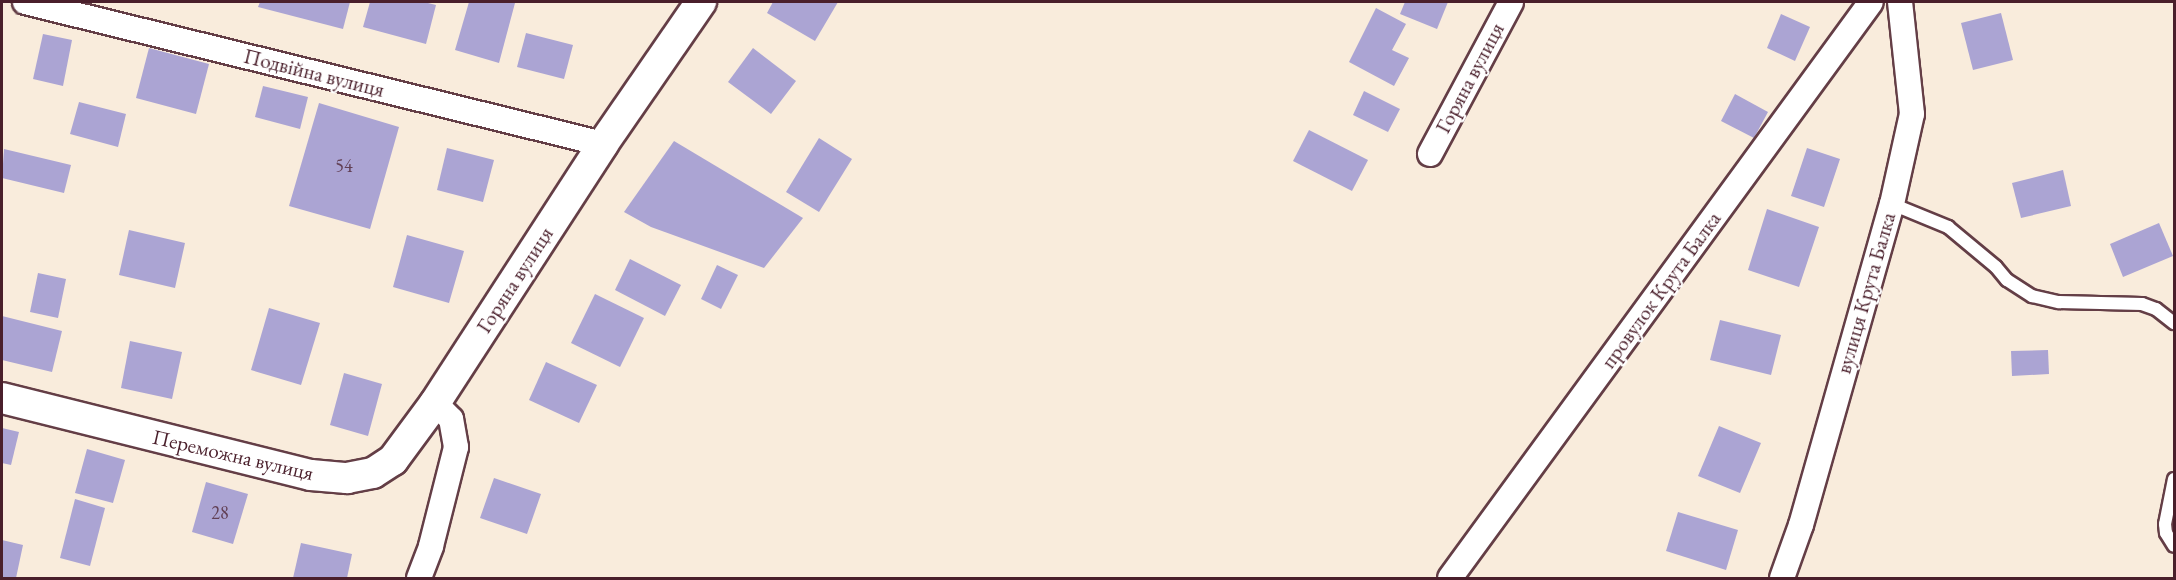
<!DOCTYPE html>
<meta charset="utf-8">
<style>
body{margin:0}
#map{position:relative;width:2176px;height:580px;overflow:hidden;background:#f9ecdc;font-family:"EB Garamond",serif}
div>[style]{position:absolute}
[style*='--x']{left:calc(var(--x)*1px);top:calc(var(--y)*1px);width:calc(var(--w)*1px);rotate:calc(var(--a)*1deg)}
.building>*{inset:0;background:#aba4d3}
.roads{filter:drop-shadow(2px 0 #643e46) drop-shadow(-2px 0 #643e46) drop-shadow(0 2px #643e46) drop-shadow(0 -2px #643e46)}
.service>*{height:12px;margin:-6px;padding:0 6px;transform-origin:6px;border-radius:6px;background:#fff}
.minor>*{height:24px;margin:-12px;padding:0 12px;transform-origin:12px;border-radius:12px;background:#fff}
.tertiary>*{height:30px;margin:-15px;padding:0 15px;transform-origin:15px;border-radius:15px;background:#fff}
span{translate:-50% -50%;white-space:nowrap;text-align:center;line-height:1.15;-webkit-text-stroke:4.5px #fff;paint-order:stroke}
.number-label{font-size:18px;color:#624055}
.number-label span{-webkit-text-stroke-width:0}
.street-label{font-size:21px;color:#4a1f2b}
.frame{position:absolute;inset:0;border:3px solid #4a1f2b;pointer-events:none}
</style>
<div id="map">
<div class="building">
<div style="clip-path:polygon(260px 2px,350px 2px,343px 29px,258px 7px)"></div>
<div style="clip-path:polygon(370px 2px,424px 2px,436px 5px,426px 44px,363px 27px)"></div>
<div style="clip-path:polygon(469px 2px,515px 3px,499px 63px,455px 50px)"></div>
<div style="clip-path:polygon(773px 2px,838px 2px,815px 41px,767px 13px)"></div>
<div style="clip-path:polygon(1405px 2px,1448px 2px,1437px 29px,1400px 14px)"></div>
<div style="clip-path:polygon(1376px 8px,1406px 24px,1392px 50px,1409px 58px,1394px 86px,1349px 62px)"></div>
<div style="clip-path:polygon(2001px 13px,2013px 60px,1973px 70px,1961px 23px)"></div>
<div style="clip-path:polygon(1781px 14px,1810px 27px,1795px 61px,1767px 48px)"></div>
<div style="clip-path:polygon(526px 33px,573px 45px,564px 79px,517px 67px)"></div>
<div style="clip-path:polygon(43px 34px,72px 40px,63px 86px,33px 79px)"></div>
<div style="clip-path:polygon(149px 48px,209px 64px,196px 114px,136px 98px)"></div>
<div style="clip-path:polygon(753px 48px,796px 81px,771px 114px,728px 82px)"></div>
<div style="clip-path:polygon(263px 86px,308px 97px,300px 129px,255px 117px)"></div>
<div style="clip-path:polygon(1364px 91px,1400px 109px,1388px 132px,1353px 115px)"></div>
<div style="clip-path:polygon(1735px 94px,1768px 112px,1754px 138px,1721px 121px)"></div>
<div style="clip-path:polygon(79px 102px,126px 114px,118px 147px,70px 134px)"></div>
<div style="clip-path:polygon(319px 103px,399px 127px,370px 229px,289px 206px)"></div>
<div style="clip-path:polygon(1309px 130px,1368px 160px,1352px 191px,1293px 161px)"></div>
<div style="clip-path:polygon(819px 138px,852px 159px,819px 212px,786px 192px)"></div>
<div style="clip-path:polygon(674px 141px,803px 218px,764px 268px,651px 227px,624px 212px)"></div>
<div style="clip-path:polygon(447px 148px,494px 160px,483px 202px,437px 190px)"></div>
<div style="clip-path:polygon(1807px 148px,1840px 159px,1824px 207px,1791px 196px)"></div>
<div style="clip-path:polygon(4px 149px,71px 165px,64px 193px,2px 178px)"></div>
<div style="clip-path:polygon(2063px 170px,2071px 206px,2021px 218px,2012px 183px)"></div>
<div style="clip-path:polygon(1767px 209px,1819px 227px,1799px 287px,1748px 270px)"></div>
<div style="clip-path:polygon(2159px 223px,2173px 256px,2123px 277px,2110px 244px)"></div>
<div style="clip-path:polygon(129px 230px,185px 243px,175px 288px,119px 275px)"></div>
<div style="clip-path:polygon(407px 235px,464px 251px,449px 303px,393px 287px)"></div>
<div style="clip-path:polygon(630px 259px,681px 285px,665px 316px,615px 290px)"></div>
<div style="clip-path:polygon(717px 265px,738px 275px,721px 309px,701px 299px)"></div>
<div style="clip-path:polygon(38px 273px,66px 279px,58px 318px,30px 312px)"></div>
<div style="clip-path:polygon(595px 294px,644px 318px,620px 367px,571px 343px)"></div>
<div style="clip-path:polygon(269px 308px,320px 323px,301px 385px,251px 370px)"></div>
<div style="clip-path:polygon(2px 316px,62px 331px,52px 372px,2px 360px)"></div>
<div style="clip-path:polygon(1720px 320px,1781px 335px,1771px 375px,1710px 360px)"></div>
<div style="clip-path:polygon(130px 341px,182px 352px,172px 399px,121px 388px)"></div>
<div style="clip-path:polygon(2048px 350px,2049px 374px,2012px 376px,2011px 351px)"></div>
<div style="clip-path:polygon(546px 362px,597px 385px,579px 423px,529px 400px)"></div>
<div style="clip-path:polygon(344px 373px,382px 384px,368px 436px,330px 425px)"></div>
<div style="clip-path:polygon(1719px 426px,1761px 443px,1740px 493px,1698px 476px)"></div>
<div style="clip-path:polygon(2px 428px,19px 432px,11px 465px,2px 463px)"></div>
<div style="clip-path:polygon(87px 449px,125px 460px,113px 503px,75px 493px)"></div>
<div style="clip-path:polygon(494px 478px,541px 494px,527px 534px,480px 518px)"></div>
<div style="clip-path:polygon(206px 482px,248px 494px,233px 544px,192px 532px)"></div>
<div style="clip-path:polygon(75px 499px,105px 508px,90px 566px,60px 558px)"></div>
<div style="clip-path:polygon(1678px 512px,1738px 530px,1726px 570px,1666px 551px)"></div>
<div style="clip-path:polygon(2px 540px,23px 545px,16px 578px,2px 578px)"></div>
<div style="clip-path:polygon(301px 543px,352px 554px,347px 578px,293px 578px)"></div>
</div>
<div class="roads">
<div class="service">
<div style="--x:1892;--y:204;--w:61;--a:22.3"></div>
<div style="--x:1948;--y:227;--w:62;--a:39.8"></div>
<div style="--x:1996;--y:267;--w:17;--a:50"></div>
<div style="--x:2007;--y:280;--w:30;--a:33"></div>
<div style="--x:2032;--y:296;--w:28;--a:13"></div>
<div style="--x:2059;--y:302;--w:83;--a:1.4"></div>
<div style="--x:2142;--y:304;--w:15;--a:20"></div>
<div style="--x:2156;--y:309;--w:23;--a:38"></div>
<div style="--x:2174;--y:479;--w:46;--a:101.3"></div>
<div style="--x:2165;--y:524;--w:9;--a:84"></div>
<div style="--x:2166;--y:533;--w:15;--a:58"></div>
</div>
<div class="minor">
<div style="--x:25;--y:2;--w:595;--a:13.8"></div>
<div style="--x:1430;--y:154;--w:172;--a:-61.9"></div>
<div style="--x:419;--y:578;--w:34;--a:-69"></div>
<div style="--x:431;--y:546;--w:102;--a:-75.8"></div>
<div style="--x:456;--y:447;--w:28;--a:-100"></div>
<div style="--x:451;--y:419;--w:23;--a:-135"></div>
<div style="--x:1450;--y:578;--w:713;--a:-53.84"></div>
<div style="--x:1782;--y:578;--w:56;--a:-70.3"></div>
<div style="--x:1801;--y:525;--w:334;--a:-74.2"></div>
<div style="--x:1892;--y:204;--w:92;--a:-77.5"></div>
<div style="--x:1912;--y:114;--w:113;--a:-96.1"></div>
</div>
<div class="tertiary">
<div style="--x:2;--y:398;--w:318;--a:14"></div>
<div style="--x:311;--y:475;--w:36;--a:5"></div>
<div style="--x:347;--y:478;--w:26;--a:-11"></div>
<div style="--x:373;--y:473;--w:24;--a:-33"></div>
<div style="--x:393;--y:460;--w:71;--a:-53.6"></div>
<div style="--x:435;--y:403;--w:309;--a:-57"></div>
<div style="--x:603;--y:144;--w:173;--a:-55.4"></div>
</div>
</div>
<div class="number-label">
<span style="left:344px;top:166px">54</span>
<span style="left:220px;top:513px">28</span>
</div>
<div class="street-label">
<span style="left:314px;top:73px;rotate:14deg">Подвійна вулиця</span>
<span style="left:1470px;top:78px;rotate:-62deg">Горяна вулиця</span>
<span style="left:515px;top:280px;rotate:-57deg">Горяна вулиця</span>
<span style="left:1661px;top:290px;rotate:-54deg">провулок Крута Балка</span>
<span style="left:1866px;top:293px;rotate:-74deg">вулиця Крута Балка</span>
<span style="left:233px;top:455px;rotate:13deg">Переможна вулиця</span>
</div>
<div class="frame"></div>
</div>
